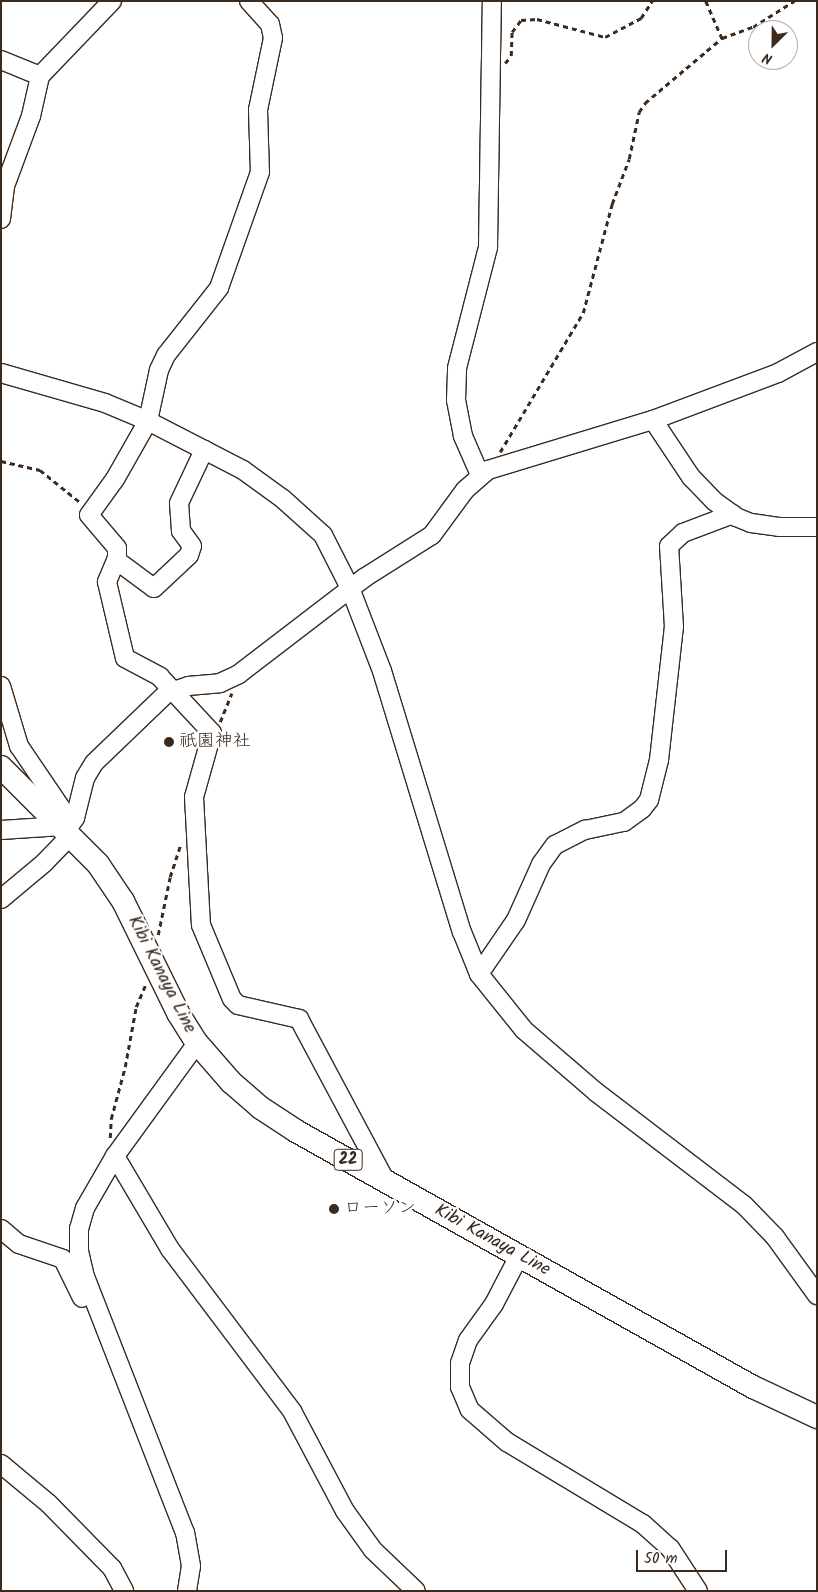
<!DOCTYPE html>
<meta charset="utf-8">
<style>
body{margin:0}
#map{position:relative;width:818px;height:1592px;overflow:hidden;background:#fff;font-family:Kalam,"Klee One",sans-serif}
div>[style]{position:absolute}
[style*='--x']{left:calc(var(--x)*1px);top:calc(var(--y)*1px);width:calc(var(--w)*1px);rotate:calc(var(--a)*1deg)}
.path>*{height:2.5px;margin-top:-1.25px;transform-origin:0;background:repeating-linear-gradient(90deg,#3b2a1e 0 5px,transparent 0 9px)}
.roads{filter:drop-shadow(1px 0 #3b2a1e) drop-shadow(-1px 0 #3b2a1e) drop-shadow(0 1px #3b2a1e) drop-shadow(0 -1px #3b2a1e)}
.minor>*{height:18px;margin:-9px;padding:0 9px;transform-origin:9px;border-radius:9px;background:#fff}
.major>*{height:22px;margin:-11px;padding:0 11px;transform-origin:11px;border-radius:11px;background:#fff}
.dots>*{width:14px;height:14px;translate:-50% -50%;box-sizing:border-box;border:2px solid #fff;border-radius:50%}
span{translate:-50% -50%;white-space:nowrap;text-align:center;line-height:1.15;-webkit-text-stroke:4.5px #fff;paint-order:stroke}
.shield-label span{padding:1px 4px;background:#fff;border:1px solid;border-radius:4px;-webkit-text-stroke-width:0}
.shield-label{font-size:16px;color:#3b2a1e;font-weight:700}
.poi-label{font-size:18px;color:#3b2a1e}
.left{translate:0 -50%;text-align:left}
.street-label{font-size:18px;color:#3b2a1e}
.frame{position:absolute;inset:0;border:2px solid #3b2a1e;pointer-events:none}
.north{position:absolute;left:748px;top:20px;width:50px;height:50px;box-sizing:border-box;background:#fff;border:1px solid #b1aaa5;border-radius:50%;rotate:203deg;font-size:14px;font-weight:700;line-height:20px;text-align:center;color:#3b2a1e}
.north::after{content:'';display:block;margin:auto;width:18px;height:22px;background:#3b2a1e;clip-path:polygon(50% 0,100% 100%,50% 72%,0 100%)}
.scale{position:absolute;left:636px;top:1550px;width:91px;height:22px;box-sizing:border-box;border:2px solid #3b2a1e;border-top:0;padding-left:6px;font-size:15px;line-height:18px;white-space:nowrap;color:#3b2a1e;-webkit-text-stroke:4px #fff;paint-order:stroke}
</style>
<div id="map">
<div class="path">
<div style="--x:706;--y:1;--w:40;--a:66.6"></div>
<div style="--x:505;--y:63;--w:9;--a:-49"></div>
<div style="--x:511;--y:56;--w:24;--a:-88"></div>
<div style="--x:512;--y:32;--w:15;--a:-53"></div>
<div style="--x:521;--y:20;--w:16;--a:-4"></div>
<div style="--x:537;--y:19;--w:70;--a:14.8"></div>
<div style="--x:605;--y:37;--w:41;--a:-27.8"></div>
<div style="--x:641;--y:18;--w:20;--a:-57"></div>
<div style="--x:500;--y:452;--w:162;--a:-59.2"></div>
<div style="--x:583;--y:313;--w:113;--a:-75.1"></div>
<div style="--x:612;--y:204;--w:48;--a:-69.3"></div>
<div style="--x:629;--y:159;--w:48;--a:-78"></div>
<div style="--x:639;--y:112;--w:11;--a:-56"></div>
<div style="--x:645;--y:103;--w:101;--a:-40.2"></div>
<div style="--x:722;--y:38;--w:33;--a:-20"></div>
<div style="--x:753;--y:27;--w:49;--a:-32.4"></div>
<div style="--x:1;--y:461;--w:40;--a:13"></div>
<div style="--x:40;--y:470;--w:53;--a:38.8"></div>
<div style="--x:220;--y:722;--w:31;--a:-68"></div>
<div style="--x:158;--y:935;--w:59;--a:-78.3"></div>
<div style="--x:170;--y:877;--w:35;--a:-72"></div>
<div style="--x:110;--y:1138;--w:19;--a:-87"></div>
<div style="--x:111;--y:1119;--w:54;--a:-74.9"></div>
<div style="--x:125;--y:1067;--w:61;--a:-79.6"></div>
<div style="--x:136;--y:1007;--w:25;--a:-67"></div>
</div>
<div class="roads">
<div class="minor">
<div style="--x:249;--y:1;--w:31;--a:48"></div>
<div style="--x:270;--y:24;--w:14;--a:78"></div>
<div style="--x:273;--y:38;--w:74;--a:101.8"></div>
<div style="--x:258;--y:110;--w:62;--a:88.2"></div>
<div style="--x:260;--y:172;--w:123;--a:109.5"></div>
<div style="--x:219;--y:288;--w:85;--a:128.3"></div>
<div style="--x:166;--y:355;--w:17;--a:115"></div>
<div style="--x:159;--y:370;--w:52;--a:102.2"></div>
<div style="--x:148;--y:421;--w:67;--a:119.6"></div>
<div style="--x:115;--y:479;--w:44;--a:125.8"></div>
<div style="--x:89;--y:515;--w:43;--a:49.7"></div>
<div style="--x:117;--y:548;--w:10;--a:90"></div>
<div style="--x:117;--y:558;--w:26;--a:113"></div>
<div style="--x:107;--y:582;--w:78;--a:76.7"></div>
<div style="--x:125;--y:658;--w:40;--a:28"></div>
<div style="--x:160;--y:677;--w:76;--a:47.1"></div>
<div style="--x:212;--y:733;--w:66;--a:105.7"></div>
<div style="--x:194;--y:797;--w:128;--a:86.9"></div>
<div style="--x:201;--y:925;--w:80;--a:67.3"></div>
<div style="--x:232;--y:999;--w:8;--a:45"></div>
<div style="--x:238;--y:1005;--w:63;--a:12.9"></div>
<div style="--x:299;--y:1019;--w:185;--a:61.9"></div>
<div style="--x:1;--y:60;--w:42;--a:22.3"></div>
<div style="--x:1;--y:219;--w:33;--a:-83"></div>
<div style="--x:5;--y:186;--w:75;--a:-69.6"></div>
<div style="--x:31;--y:116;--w:41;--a:-77.3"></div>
<div style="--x:40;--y:76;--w:104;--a:-46.2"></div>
<div style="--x:1;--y:373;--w:108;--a:16.1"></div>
<div style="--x:105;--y:403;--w:47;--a:22.7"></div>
<div style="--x:148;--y:421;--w:107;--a:27.3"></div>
<div style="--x:243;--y:470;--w:49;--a:35.9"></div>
<div style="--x:283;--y:499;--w:54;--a:42"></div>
<div style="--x:323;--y:535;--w:59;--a:63"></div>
<div style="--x:350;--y:588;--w:89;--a:68.9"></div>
<div style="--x:382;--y:671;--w:273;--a:73"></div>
<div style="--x:462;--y:932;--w:45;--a:68"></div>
<div style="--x:479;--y:974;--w:72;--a:51.2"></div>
<div style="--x:524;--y:1030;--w:95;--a:40.7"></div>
<div style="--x:596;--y:1092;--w:186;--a:37.4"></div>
<div style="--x:744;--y:1205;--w:45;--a:45.9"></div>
<div style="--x:775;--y:1237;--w:72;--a:54.1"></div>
<div style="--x:653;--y:420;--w:69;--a:56.3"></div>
<div style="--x:691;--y:477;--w:33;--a:46"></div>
<div style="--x:714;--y:501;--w:27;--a:36"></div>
<div style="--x:736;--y:517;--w:16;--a:22"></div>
<div style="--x:751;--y:523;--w:28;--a:8"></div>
<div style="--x:779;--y:527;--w:38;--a:0"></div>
<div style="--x:480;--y:475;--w:43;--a:-113.6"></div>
<div style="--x:463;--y:436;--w:37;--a:-101"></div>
<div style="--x:456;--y:400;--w:32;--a:-88"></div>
<div style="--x:457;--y:368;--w:125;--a:-75.6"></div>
<div style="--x:488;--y:247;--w:246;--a:-89.1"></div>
<div style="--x:116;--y:560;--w:47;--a:36.4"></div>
<div style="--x:154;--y:588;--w:48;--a:-43.3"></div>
<div style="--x:189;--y:555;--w:9;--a:-72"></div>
<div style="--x:192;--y:546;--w:19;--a:-126"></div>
<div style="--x:181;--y:531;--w:28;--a:-94"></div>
<div style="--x:179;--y:503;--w:59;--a:-64.7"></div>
<div style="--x:1;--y:686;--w:63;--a:73.3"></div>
<div style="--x:19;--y:746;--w:87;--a:55.8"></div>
<div style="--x:68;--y:818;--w:8;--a:76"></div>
<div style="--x:1;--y:830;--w:61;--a:-3.8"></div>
<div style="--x:66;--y:830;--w:15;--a:-53"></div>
<div style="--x:75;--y:818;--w:41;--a:-76"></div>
<div style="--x:85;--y:778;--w:17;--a:-59"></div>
<div style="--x:94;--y:763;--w:101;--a:-43.8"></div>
<div style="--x:167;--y:693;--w:22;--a:-18"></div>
<div style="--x:188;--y:686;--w:32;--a:-5"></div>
<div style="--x:220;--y:683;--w:21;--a:-25"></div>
<div style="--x:239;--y:674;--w:158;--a:-37.5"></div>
<div style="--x:364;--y:578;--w:80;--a:-32.3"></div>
<div style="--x:432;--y:535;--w:56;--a:-53.7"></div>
<div style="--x:465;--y:490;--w:30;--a:-41"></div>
<div style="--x:488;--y:470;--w:172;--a:-16.9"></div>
<div style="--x:653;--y:420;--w:134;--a:-20.6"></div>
<div style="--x:778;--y:373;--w:44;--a:-28.3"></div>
<div style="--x:1;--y:899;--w:56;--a:-39.9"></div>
<div style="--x:44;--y:863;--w:39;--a:-46"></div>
<div style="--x:479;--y:974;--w:65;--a:-55.6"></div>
<div style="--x:516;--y:920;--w:61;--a:-65.9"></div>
<div style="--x:541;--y:864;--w:24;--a:-54"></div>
<div style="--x:555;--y:845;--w:34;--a:-27"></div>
<div style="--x:585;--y:830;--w:40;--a:-12"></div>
<div style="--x:624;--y:822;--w:22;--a:-36"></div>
<div style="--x:642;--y:809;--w:11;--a:-52"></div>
<div style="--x:649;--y:800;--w:41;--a:-76"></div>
<div style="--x:659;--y:760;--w:134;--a:-83.6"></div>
<div style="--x:674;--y:627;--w:81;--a:-93.5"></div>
<div style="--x:669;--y:546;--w:19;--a:-43"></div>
<div style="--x:683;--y:533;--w:53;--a:-20.8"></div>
<div style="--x:115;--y:1156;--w:108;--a:59.4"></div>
<div style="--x:170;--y:1249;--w:203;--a:53"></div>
<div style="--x:292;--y:1411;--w:113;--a:62.1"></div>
<div style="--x:345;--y:1511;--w:48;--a:54.3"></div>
<div style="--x:373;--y:1550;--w:59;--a:43.6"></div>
<div style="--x:1;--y:1229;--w:23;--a:40"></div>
<div style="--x:19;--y:1244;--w:46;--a:18.8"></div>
<div style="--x:63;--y:1259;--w:43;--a:64"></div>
<div style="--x:519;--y:1256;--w:54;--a:117.5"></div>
<div style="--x:494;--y:1304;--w:44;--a:125.8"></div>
<div style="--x:468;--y:1340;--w:24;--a:109"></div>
<div style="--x:460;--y:1363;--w:24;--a:90"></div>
<div style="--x:460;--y:1387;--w:25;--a:67"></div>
<div style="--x:470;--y:1410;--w:49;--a:40.9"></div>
<div style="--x:507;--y:1442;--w:159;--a:31.1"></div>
<div style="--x:643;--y:1524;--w:36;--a:42"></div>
<div style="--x:670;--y:1548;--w:51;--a:56.9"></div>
<div style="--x:1;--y:1464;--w:62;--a:39.8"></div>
<div style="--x:49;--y:1504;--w:90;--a:45.5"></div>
<div style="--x:112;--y:1568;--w:26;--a:62"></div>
<div style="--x:187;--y:1591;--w:25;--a:-81"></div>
<div style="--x:191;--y:1566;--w:34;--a:-100"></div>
<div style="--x:185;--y:1533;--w:275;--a:-111.3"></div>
<div style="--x:85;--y:1277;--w:26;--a:-103"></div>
<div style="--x:79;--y:1252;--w:23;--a:-90"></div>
<div style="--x:79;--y:1229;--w:22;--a:-74"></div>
<div style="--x:85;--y:1208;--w:60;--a:-60"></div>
<div style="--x:115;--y:1156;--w:140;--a:-54"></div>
</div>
<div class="major">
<div style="--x:1;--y:767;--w:137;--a:45"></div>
<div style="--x:98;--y:864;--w:45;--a:56"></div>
<div style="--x:123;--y:901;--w:125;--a:63.8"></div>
<div style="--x:178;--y:1013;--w:36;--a:58"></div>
<div style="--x:197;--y:1043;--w:52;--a:48.9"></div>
<div style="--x:231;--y:1082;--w:40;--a:41"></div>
<div style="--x:261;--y:1108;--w:42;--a:33.3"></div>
<div style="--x:296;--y:1131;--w:524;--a:29.26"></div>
<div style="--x:753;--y:1387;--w:71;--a:25.1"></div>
</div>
</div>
<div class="dots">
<div style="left:169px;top:742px;background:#3b2a1e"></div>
<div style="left:334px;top:1209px;background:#3b2a1e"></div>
</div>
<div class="shield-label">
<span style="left:348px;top:1160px">22</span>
</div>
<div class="poi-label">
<span class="left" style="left:179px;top:742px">祇園神社</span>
<span class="left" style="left:344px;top:1209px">ローソン</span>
</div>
<div class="street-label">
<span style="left:161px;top:975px;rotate:63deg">Kibi Kanaya Line</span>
<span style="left:492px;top:1241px;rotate:29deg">Kibi Kanaya Line</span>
</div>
<div class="frame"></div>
<div class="north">N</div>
<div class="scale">50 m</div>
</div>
